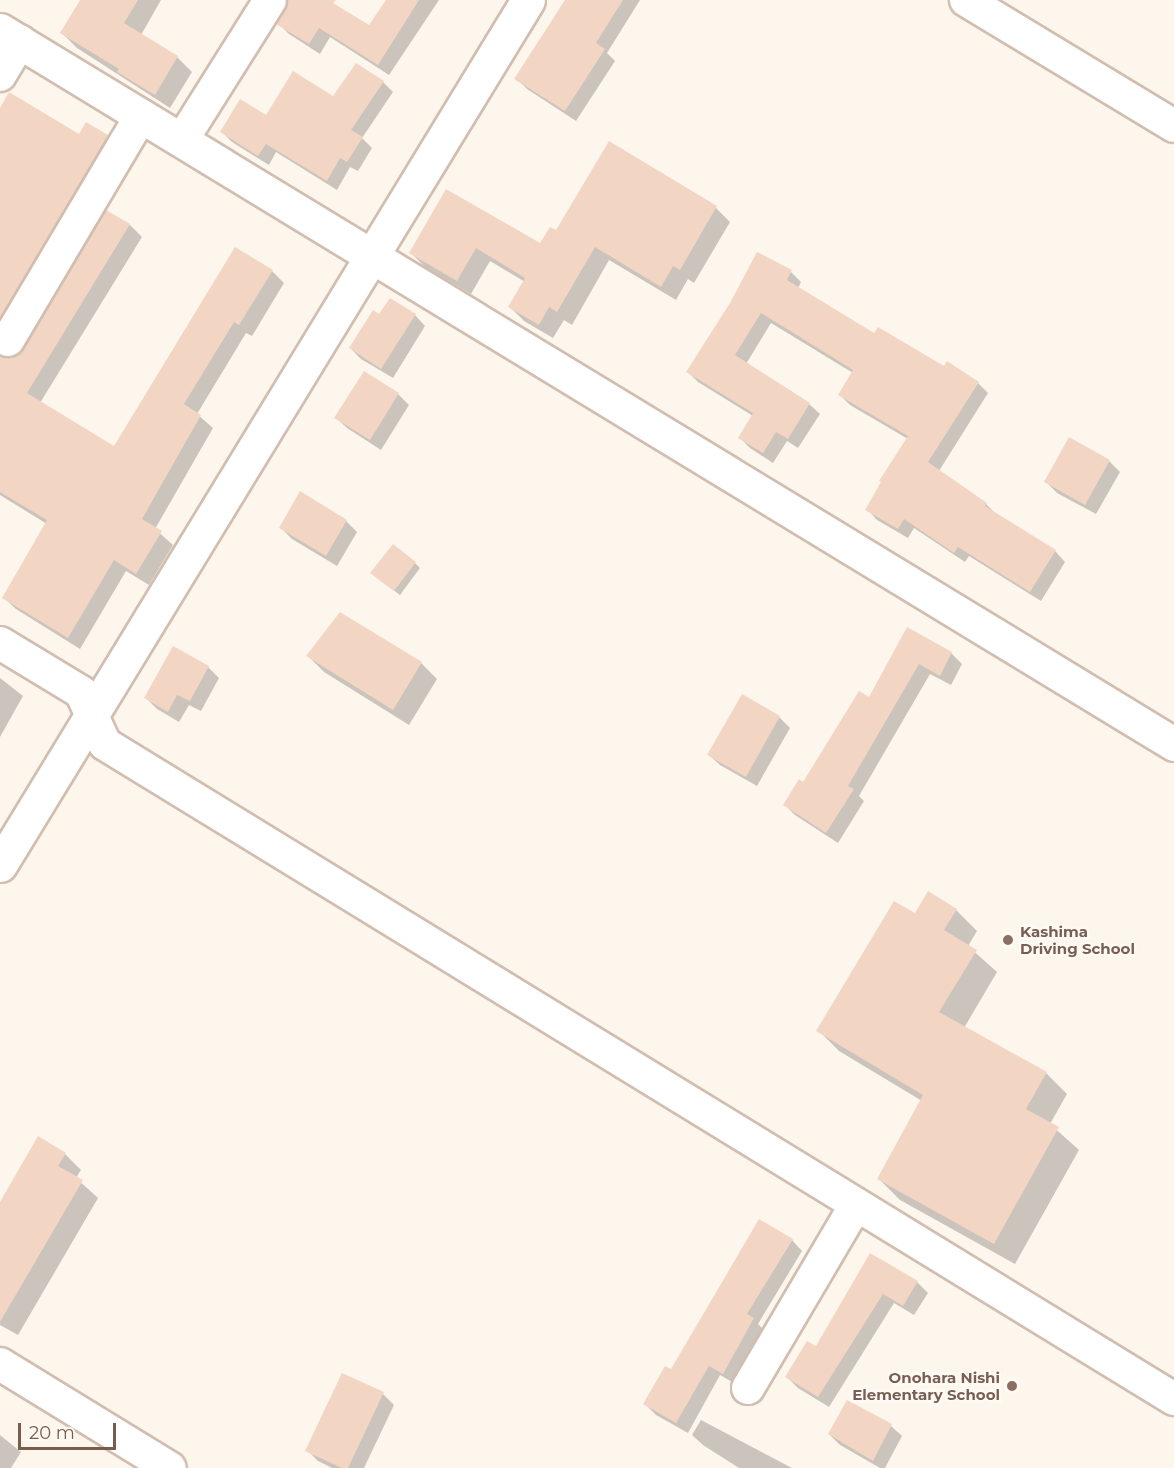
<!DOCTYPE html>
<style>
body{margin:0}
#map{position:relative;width:1174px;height:1468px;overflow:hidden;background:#fdf6ec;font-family:Montserrat,sans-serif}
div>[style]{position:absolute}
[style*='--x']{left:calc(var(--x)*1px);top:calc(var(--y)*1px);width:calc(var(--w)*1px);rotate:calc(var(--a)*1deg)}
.shadow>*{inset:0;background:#0003}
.building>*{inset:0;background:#f3d5c3}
.roads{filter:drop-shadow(2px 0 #d1beb0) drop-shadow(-2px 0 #d1beb0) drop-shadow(0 2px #d1beb0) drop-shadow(0 -2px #d1beb0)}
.street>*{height:32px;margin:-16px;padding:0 16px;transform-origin:16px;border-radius:16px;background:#fff}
.secondary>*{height:33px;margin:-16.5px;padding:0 16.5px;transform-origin:16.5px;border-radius:16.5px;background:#fff}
.dots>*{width:16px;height:16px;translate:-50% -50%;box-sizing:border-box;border:3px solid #fffaf3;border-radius:50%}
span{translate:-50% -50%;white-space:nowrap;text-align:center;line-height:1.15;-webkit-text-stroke:5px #fffaf3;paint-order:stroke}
.education-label{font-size:15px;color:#785e54;font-weight:700}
.left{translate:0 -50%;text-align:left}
.right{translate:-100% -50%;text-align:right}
.scale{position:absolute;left:18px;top:1423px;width:98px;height:27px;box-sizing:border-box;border:3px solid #7a5c4d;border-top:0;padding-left:8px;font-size:18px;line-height:21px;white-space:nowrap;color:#7a5c4d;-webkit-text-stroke:4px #fffaf3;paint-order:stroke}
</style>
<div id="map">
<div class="shadow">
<div style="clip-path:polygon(82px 0,161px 0,141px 35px,177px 57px,192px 72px,170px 108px,77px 48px,62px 33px)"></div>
<div style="clip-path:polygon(292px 0,325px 0,369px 27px,387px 0,439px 0,389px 75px,330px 37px,320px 54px,289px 34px,278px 23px)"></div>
<div style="clip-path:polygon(566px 0,640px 0,607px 53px,615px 61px,576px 121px,527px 89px,516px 78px)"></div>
<div style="clip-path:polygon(383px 82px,393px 92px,362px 138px,372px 148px,358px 171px,350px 167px,337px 190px,276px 152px,269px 165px,232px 142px,222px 132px)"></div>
<div style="clip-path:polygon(0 110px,79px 136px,87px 124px,118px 147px,0 340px)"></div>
<div style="clip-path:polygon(609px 143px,716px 208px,730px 222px,694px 283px,688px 279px,676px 300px,609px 260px,572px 325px,564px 320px,553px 338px,524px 321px,510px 307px,525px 282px,490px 261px,471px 294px,425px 267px,411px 253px,447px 191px,540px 245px,556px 232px)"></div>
<div style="clip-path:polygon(107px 212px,130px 225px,142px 237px,40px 403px,115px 448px,272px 271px,284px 283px,252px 336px,246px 333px,197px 414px,213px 428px,155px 529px,173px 545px,149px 585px,126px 571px,80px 649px,16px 609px,3px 597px,47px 524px,0 495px,0 354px,17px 357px,24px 351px)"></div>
<div style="clip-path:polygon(791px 272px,801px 282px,798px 288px,875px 335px,978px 383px,988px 393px,939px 471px,986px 504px,997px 515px,1055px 551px,1065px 562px,1041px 601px,969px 556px,965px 562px,914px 528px,908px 538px,877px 520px,867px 509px,908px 439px,850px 405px,840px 395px,853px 373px,771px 323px,746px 364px,809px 404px,820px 414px,798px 448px,787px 441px,773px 463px,750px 448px,740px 438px,753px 416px,698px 382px,688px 372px)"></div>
<div style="clip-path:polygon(415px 315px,425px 326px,393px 378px,361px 359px,350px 348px)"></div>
<div style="clip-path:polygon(364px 373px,398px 394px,409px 405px,381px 450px,347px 428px,336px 418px)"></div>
<div style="clip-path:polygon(1109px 461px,1120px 472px,1096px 514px,1057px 493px,1046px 482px)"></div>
<div style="clip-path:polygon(346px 521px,357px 532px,337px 566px,292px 539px,281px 528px)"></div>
<div style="clip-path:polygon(415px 563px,420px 568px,400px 595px,377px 578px)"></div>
<div style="clip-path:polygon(908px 629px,951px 653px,962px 664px,951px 685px,930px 674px,859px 796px,864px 801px,838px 843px,795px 815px,785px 805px,869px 699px)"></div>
<div style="clip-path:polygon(174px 648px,208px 667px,219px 678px,201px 711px,189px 705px,179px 722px,157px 709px,146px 698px)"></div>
<div style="clip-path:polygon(308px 656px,421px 663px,437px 679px,409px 725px,324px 672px)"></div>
<div style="clip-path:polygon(0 678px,23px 696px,0 737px)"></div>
<div style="clip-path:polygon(779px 717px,790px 728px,757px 786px,720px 765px,709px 755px)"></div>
<div style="clip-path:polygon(956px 910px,977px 931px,968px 946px,997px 972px,964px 1028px,1046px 1073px,1067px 1094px,1050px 1124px,1079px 1150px,1015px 1264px,900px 1200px,879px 1179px,922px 1101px,839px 1051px,818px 1030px,915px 915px)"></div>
<div style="clip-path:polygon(65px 1154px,81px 1170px,76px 1178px,98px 1198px,18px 1335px,0 1325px,0 1205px)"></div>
<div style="clip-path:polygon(792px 1240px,802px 1251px,758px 1324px,764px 1330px,734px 1383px,720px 1375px,688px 1433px,656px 1415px,645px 1404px)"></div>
<div style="clip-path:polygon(871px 1255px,917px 1282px,928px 1293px,914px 1315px,894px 1303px,829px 1407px,798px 1388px,787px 1377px,817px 1348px)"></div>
<div style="clip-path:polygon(343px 1375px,383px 1394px,394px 1405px,364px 1468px,332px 1468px,318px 1461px,307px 1450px)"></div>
<div style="clip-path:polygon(847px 1402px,891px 1426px,902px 1436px,885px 1468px,880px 1468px,840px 1445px,829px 1434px)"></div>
<div style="clip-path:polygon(701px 1420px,792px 1468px,739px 1468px,703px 1445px,692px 1435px)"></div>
<div style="clip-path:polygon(0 1435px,21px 1452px,11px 1468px,0 1468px)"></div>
</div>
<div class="building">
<div style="clip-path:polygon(80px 0,138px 0,124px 23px,178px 56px,155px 95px,117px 72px,119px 69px,60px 33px)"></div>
<div style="clip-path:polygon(288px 0,336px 0,333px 3px,369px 25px,386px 0,419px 0,378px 65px,319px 28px,309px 44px,276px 24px)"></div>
<div style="clip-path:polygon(565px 0,623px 0,596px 43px,605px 49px,565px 111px,514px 79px)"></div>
<div style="clip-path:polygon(356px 63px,384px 81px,351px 130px,363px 137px,347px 162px,340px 158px,327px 181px,266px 144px,258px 156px,220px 132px,240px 99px,266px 115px,293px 71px,333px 96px)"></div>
<div style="clip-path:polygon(9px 92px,79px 134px,86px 122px,108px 135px,0 318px,0 108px)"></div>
<div style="clip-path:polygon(609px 141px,717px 206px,680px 270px,673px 266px,661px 287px,595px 247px,557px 312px,549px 307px,539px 325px,508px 307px,525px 278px,476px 248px,457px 281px,409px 253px,446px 189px,540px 243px,550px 227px,556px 230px)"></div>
<div style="clip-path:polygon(106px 210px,130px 224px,27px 393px,114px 446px,235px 247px,273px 270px,239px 325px,234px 322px,184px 404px,201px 415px,142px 519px,162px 531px,136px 574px,114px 560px,68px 638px,2px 598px,47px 520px,0 492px,0 356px,16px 356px,23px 349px)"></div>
<div style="clip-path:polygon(757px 252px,792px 270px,787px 280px,874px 333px,878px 327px,944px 366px,947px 361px,979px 382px,928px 462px,987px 503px,985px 506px,1056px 550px,1030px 592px,958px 547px,954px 553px,904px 519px,898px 529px,865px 510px,881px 482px,879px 481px,908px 436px,838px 395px,853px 370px,761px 313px,735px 355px,810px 403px,788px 439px,776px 432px,763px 453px,738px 438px,753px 413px,686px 372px,730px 303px)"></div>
<div style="clip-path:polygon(390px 298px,416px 314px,381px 369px,349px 348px,373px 310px,379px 314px)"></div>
<div style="clip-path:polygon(364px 371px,399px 393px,370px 440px,334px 418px)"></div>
<div style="clip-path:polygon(1069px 437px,1110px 460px,1085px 505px,1044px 482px)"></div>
<div style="clip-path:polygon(300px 491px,347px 520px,326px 556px,279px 528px)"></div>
<div style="clip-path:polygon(393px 544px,416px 562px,394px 591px,370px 573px)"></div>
<div style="clip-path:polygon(340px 612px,422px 662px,393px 710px,306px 656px)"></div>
<div style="clip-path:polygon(907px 627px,952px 652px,940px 676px,919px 664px,848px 786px,854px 789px,826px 833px,783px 805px,799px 779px,803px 782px,859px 691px,869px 697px)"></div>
<div style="clip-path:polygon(173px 646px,209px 666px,190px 701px,177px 695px,168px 712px,144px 698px)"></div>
<div style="clip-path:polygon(742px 694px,780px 716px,746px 777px,707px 755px)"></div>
<div style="clip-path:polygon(928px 891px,957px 909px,944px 930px,977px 950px,939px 1012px,1047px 1072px,1026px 1109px,1059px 1127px,994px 1244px,877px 1179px,923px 1095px,816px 1031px,894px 901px,915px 913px)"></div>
<div style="clip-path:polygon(38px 1136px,66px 1153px,58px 1166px,83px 1180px,0 1322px,0 1202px)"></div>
<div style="clip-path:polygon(759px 1219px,793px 1239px,747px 1314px,754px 1318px,723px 1374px,709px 1366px,676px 1423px,643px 1404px,665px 1366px,671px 1369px)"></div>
<div style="clip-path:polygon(870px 1253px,918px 1281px,903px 1306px,883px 1294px,818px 1397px,785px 1377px,807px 1341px,816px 1346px)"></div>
<div style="clip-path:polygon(342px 1373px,384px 1392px,348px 1468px,342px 1468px,305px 1451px)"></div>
<div style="clip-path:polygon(847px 1400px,892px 1424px,873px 1461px,828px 1434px)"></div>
</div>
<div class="roads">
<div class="street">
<div style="--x:966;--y:0;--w:243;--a:31.2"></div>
<div style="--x:0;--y:75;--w:39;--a:-59"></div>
<div style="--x:182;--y:140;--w:165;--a:-57.8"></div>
<div style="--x:8;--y:340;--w:261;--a:-59.3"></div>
<div style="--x:0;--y:643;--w:95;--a:31.2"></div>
<div style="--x:81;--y:692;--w:57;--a:65.2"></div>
<div style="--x:105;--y:744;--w:1254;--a:31.5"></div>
<div style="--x:0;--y:1364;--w:199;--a:31.5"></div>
<div style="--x:748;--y:1388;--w:212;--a:-59.5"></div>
</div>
<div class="secondary">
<div style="--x:0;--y:30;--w:1374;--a:31.31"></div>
<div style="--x:0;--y:865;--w:1013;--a:-58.6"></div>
</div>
</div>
<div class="dots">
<div style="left:1008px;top:940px;background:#8d6e63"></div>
<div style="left:1012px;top:1386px;background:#8d6e63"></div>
</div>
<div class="education-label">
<span class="left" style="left:1020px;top:940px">Kashima<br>Driving School</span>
<span class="right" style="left:1000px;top:1386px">Onohara Nishi<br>Elementary School</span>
</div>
<div class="scale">20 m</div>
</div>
